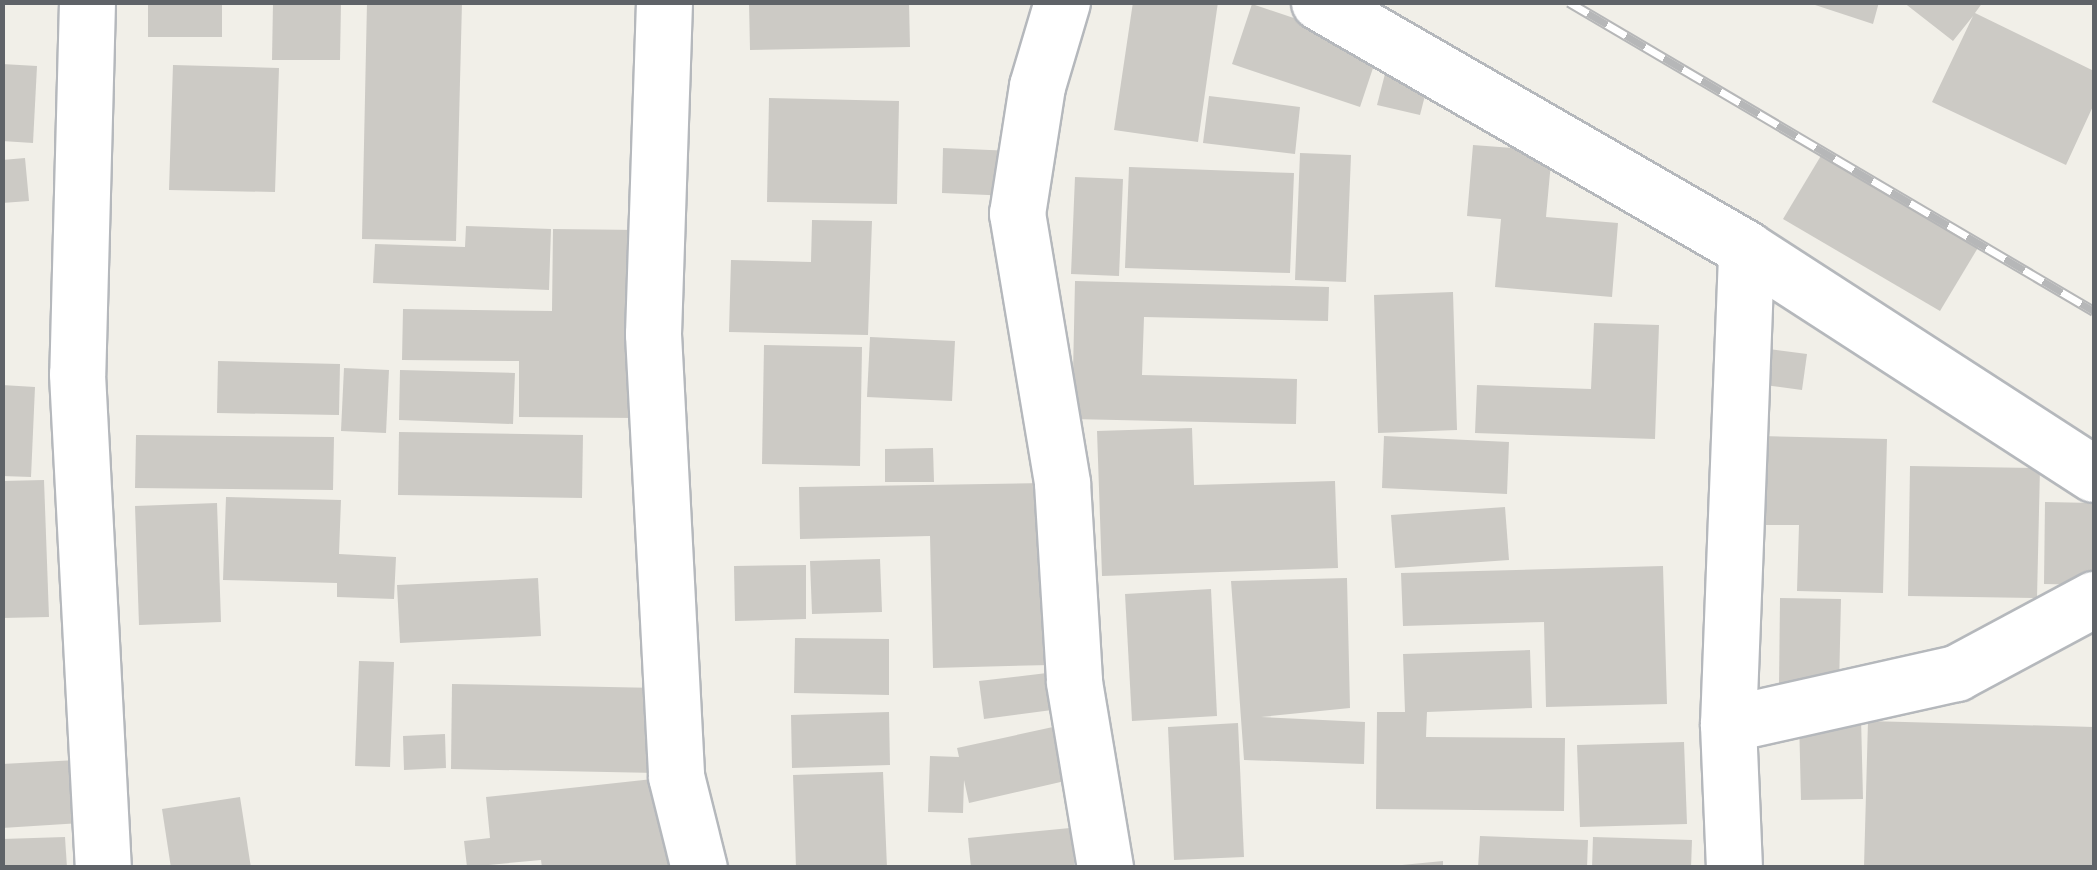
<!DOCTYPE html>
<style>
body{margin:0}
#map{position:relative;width:2097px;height:870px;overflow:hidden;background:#f1efe8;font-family:"Space Grotesk",sans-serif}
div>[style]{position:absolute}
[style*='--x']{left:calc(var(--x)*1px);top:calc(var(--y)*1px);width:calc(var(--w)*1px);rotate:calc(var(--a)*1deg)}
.building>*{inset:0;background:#cccac5}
.roads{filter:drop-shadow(2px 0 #b5b8bc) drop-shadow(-2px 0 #b5b8bc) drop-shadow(0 2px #b5b8bc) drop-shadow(0 -2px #b5b8bc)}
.street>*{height:55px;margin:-27.5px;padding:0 27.5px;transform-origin:27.5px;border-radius:27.5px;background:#fff}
.rail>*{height:11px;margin-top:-5.5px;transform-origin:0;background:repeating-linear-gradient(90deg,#fff 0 22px,#b6b7b8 0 44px);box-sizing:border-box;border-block:2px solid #b6b7b8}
span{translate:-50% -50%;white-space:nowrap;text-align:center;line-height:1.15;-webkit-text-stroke:8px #fff;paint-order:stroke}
.frame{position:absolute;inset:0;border:5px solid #5f6368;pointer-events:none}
</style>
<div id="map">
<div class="building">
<div style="clip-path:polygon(148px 2px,222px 2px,222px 37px,148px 37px)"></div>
<div style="clip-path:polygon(367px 2px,462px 2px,456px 241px,362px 239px)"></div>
<div style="clip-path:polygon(749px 2px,909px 2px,910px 47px,750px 50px)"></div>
<div style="clip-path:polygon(1133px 2px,1218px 2px,1198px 142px,1114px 130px)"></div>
<div style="clip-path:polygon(1806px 2px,1879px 2px,1873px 24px)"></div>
<div style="clip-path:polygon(1903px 2px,1983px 2px,1975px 13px,2094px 71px,2094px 104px,2066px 165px,1932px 102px,1973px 16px,1953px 41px)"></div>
<div style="clip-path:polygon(273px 3px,341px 3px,340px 60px,272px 60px)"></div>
<div style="clip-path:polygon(1252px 4px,1380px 47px,1360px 107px,1232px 64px)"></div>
<div style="clip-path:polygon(2px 64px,37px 66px,33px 143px,2px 141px)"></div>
<div style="clip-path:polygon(173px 65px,279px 68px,275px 192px,169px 190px)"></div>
<div style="clip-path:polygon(1386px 70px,1429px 80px,1420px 115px,1377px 105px)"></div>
<div style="clip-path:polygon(1209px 96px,1300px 107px,1295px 154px,1203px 143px)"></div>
<div style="clip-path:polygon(769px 98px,899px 101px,897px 204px,767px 202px)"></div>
<div style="clip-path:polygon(1473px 145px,1552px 151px,1546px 217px,1618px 223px,1612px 297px,1495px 287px,1501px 219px,1467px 216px)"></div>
<div style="clip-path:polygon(943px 148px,1013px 151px,1011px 196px,942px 193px)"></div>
<div style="clip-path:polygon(1300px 153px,1351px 155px,1346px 282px,1295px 280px)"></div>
<div style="clip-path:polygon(1822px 154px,1979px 246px,1940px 311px,1783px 219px)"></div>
<div style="clip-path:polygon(25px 158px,29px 201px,2px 203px,2px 160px)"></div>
<div style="clip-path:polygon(1129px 167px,1294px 173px,1290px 273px,1125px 268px)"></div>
<div style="clip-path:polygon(1075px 177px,1123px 179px,1119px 276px,1071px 274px)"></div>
<div style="clip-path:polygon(812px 220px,872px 221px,868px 335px,729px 332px,731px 260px,811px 262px)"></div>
<div style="clip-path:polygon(466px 226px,551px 229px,549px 290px,373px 283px,375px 244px,465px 247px)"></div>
<div style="clip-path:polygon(553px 229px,639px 230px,637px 418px,519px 417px,519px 361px,402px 360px,403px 309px,552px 311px)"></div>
<div style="clip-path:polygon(1075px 281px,1329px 287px,1328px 321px,1144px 317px,1142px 375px,1297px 379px,1296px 424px,1072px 419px)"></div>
<div style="clip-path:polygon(1453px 292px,1457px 430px,1378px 433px,1374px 295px)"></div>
<div style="clip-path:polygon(1594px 323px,1659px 325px,1655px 439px,1475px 433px,1477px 385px,1591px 389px)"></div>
<div style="clip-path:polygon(870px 337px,955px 341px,952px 401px,867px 397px)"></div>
<div style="clip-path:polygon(764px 345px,862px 347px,860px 466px,762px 464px)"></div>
<div style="clip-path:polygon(1769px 349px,1807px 354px,1802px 390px,1764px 385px)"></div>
<div style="clip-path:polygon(218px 361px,340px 364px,339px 415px,217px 413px)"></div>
<div style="clip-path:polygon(344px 368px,389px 370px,386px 433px,341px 431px)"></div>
<div style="clip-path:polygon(400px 370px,515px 373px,513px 424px,399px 420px)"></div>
<div style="clip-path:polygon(2px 385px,35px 387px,31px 477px,2px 476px)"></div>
<div style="clip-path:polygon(1192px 428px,1194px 485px,1335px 481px,1338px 568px,1102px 576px,1097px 431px)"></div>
<div style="clip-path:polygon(399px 432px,583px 435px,582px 498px,398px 495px)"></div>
<div style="clip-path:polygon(136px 435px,334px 437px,333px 490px,135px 488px)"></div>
<div style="clip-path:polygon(1384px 436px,1509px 442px,1507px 494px,1382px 488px)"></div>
<div style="clip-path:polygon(1761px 436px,1887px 439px,1883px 593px,1797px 591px,1799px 525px,1759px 525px)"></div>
<div style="clip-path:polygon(933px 448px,934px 482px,885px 482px,885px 449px)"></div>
<div style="clip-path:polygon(1910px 466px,2040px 468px,2037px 598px,1908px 596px)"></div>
<div style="clip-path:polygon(44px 480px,49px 617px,2px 618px,2px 481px)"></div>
<div style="clip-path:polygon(1046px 483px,1050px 665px,933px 668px,930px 536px,800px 539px,799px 487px)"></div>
<div style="clip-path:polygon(226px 497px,341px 500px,339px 554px,396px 557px,394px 599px,337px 597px,337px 583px,223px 580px)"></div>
<div style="clip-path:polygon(2045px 502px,2094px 503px,2094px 585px,2044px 584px)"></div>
<div style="clip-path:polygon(217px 503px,221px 622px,139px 625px,135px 506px)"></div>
<div style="clip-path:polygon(1505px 507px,1509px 560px,1395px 568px,1391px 515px)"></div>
<div style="clip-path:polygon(880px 559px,882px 612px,812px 614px,810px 561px)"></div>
<div style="clip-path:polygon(806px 565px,806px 619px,735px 621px,734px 566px)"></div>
<div style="clip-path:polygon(1663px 566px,1667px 704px,1546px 707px,1544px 622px,1403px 626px,1401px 573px)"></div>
<div style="clip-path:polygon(538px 578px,541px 636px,400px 643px,397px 585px)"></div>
<div style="clip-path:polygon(1347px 578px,1350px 708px,1261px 717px,1365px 722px,1364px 764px,1244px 760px,1231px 581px)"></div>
<div style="clip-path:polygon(1211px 589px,1217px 716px,1132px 721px,1125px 594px)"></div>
<div style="clip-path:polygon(1780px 598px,1841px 599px,1839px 687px,1779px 686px)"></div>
<div style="clip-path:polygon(795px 638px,889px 639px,889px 695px,794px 693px)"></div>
<div style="clip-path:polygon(1530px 650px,1532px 708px,1427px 712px,1426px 737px,1565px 738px,1564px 811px,1376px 809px,1377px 712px,1405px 712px,1403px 654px)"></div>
<div style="clip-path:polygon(359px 661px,394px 662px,390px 767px,355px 766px)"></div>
<div style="clip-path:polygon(1047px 673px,1052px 710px,984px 719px,979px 681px)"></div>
<div style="clip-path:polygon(452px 684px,659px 688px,657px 773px,451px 769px)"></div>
<div style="clip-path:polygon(889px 712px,890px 765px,792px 768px,791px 715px)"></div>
<div style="clip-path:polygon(1861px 717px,1863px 799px,1801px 800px,1799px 718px)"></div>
<div style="clip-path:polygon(1868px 721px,2094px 727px,2093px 868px,1864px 867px)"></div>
<div style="clip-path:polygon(1238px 723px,1244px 857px,1174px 860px,1168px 727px)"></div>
<div style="clip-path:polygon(1053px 727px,1065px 781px,969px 803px,964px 780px,963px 813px,928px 812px,930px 756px,959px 757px,957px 748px)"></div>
<div style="clip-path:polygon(445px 734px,446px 768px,404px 770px,403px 736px)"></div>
<div style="clip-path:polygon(1684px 742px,1687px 824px,1580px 827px,1577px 745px)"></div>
<div style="clip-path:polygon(77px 760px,81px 823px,2px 828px,2px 764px)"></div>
<div style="clip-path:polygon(883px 772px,887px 868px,796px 868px,793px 775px)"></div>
<div style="clip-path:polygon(662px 778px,672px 868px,542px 868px,541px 860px,467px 867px,464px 841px,490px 838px,486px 797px)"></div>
<div style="clip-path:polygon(240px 797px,251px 868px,171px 868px,162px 809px)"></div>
<div style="clip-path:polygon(1070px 828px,1075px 868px,971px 868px,968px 838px)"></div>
<div style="clip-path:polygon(1480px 836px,1588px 840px,1587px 868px,1478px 868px)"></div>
<div style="clip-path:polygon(65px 837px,67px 868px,2px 868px,2px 839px)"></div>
<div style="clip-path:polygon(1593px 837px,1692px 840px,1691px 868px,1592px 868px)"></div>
<div style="clip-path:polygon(1443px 861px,1443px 868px,1402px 868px,1402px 865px)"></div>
</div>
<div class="roads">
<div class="street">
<div style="--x:87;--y:2;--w:372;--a:91.5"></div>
<div style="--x:77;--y:374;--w:495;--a:87"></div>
<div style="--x:664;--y:2;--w:332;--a:91.9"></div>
<div style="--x:653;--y:334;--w:443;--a:87"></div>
<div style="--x:676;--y:776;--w:95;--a:76"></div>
<div style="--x:1062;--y:2;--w:88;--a:106.6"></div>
<div style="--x:1037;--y:86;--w:129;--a:98.9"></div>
<div style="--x:1017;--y:213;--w:274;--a:80.5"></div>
<div style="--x:1062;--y:483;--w:199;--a:86.5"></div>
<div style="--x:1074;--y:682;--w:189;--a:80.5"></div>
<div style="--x:1319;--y:2;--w:493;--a:30"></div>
<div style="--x:1746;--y:249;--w:414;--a:32.9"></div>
<div style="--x:1728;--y:724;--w:234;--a:-12.6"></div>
<div style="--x:1956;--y:673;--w:157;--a:-28.2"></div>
<div style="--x:1734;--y:868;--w:144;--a:-92.4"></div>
<div style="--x:1728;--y:724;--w:475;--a:-87.8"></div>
</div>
</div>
<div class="rail">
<div style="--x:1569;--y:2;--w:609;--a:30.48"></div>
</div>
<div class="frame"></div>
</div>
